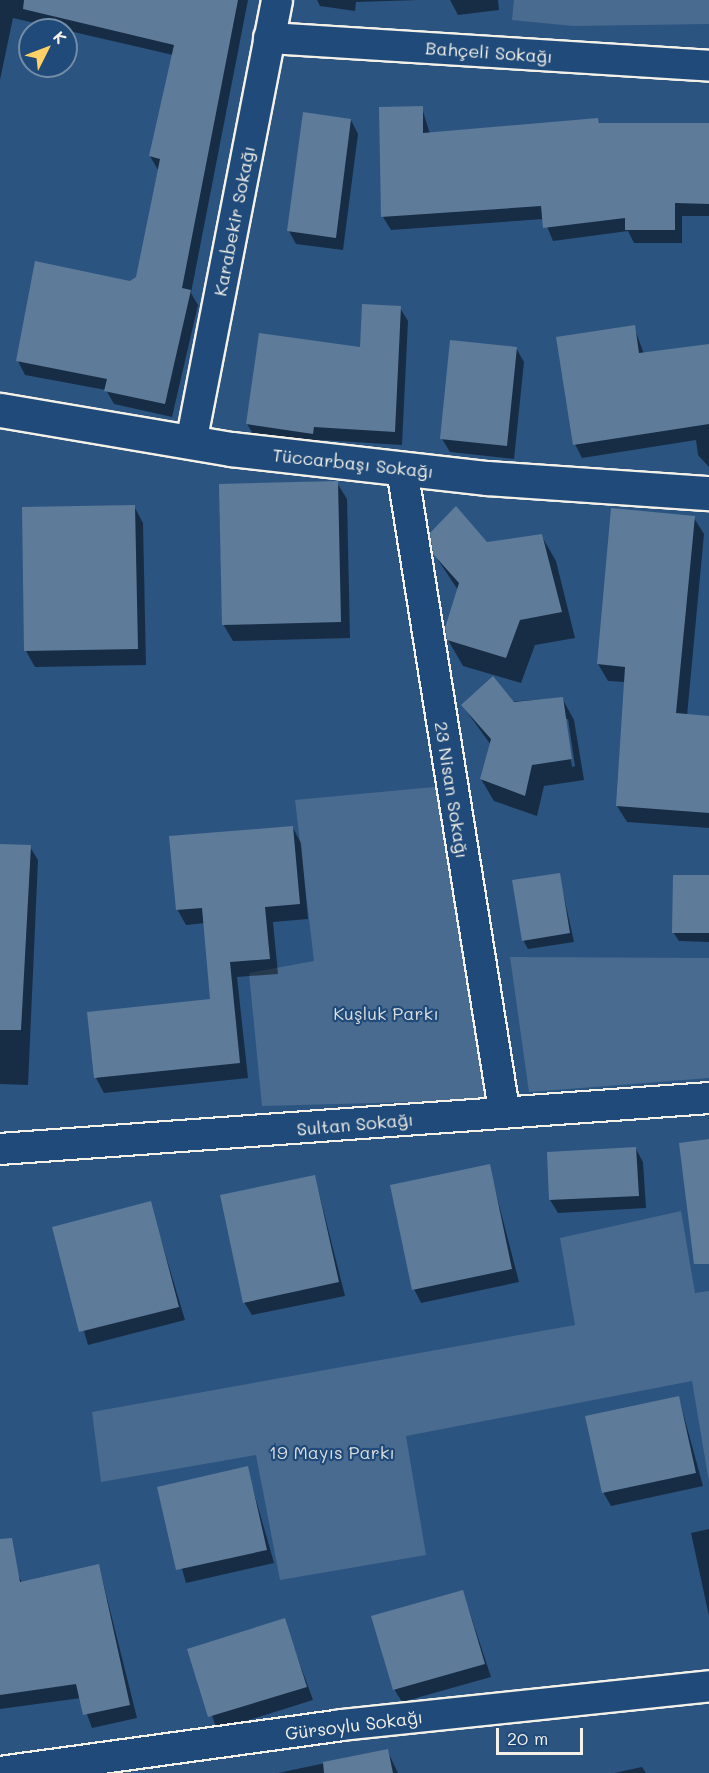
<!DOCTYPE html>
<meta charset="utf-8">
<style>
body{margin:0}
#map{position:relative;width:709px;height:1773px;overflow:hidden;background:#2c5481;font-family:Mali,sans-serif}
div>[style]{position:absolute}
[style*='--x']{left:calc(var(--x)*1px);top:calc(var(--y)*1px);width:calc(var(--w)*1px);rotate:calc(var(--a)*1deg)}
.green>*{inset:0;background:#496b90}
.shadow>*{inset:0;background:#0007}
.building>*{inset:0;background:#5e7b9a}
.roads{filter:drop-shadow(2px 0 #f4f1e8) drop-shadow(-2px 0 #f4f1e8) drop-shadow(0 2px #f4f1e8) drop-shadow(0 -2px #f4f1e8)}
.street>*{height:30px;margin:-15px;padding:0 15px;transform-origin:15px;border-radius:15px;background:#1f4a7a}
.secondary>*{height:33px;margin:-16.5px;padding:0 16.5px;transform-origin:16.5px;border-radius:16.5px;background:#1f4a7a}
span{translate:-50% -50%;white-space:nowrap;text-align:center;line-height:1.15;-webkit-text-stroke:4.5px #1f4a7a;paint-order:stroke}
.street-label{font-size:18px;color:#f4f1e8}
.park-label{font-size:18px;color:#dadddb}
.north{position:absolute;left:18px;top:18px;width:60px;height:60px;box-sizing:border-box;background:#1f4a7a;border:2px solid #748da6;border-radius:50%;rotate:48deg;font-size:16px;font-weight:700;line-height:24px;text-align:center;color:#f4f1e8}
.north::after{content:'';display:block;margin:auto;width:21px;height:27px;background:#ffd166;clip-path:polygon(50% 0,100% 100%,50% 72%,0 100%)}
.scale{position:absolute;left:496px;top:1728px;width:87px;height:27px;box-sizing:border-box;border:3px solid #f4f1e8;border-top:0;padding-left:8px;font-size:18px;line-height:21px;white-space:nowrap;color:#f4f1e8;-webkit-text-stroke:4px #1f4a7a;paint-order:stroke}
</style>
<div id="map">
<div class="green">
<div style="clip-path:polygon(514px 0,709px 0,709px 24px,573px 26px,512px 20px)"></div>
<div style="clip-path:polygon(445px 786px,487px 1100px,262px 1106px,249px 973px,314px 961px,295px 800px)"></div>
<div style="clip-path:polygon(510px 957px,709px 958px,709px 1078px,529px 1092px)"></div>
<div style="clip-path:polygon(681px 1211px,695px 1293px,709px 1291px,709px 1482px,692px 1381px,406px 1436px,426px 1555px,280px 1580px,256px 1455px,101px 1482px,92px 1412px,575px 1325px,560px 1238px)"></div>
</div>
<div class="shadow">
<div style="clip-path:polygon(0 0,248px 0,191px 293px,198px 305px,172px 417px,114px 404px,106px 390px,25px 375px,18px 361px,137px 278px,158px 170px,150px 156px,173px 55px,13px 18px,0 80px)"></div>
<div style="clip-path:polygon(317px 0,419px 0,356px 2px,355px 11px,320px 6px)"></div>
<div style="clip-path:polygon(450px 0,498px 0,499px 10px,458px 15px)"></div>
<div style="clip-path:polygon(422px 108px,430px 134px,598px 120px,600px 124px,709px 125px,709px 216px,682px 216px,682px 243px,634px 243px,628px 231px,553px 241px,544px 219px,391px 230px,383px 217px,381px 109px)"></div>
<div style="clip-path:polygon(351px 120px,358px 134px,343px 250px,296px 244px,289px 231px)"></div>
<div style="clip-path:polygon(400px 308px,408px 321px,402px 445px,321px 440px,320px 447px,255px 437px,247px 424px,361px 349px)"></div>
<div style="clip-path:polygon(634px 327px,644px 354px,709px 345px,709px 467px,698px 455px,696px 440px,582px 458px,575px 444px)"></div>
<div style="clip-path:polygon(516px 348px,524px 362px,514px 459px,450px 452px,442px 439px)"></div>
<div style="clip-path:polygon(337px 483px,347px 499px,350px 638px,233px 641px,223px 624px)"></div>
<div style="clip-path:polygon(134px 506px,143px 523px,146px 665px,35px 667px,26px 651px)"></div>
<div style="clip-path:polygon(694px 518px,704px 534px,687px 716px,709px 717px,709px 828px,627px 822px,617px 806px,625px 682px,608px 681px,598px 664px)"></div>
<div style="clip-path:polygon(541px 535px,556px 561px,575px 638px,535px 645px,521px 683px,463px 666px,448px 640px,458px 590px,434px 554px)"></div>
<div style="clip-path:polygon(evenodd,562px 698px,574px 720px,584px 780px,544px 786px,537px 816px,494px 801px,481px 779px,491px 745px,462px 705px,562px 698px,565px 719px,568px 719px,575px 766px,572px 767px,565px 719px)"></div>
<div style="clip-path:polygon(293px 828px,301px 843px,308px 919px,273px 922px,278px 974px,237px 977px,248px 1078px,104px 1093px,96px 1078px,212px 1001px,205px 923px,186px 925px,177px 909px)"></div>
<div style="clip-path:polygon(0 845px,30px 847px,38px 860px,28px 1085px,0 1084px)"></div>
<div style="clip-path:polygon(559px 874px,574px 942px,528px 949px,523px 940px)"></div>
<div style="clip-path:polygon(709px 877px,709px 942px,679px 941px,673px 932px)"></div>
<div style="clip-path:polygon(636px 1149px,643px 1162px,646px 1208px,558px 1213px,550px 1200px)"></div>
<div style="clip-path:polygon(489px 1166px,519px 1282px,421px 1303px,414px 1289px)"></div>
<div style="clip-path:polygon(315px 1177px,345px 1296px,252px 1315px,244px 1302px)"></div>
<div style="clip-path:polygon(150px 1203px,185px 1320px,88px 1345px,54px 1228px)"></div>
<div style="clip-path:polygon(679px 1398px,703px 1486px,611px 1506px,603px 1492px)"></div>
<div style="clip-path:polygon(247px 1468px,274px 1563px,186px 1583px,159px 1488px)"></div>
<div style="clip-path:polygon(709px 1529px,709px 1616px,691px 1533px)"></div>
<div style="clip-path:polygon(99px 1566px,137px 1718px,92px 1728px,81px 1698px,0 1709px,0 1577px,18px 1575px,22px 1583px)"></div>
<div style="clip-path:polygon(463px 1592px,491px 1677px,402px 1702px,394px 1689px)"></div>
<div style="clip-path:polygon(284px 1620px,313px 1700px,217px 1730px,189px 1650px)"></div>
<div style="clip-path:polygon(387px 1750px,398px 1773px,278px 1773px)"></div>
<div style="clip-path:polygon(642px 1767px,646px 1773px,614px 1773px)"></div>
</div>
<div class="building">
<div style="clip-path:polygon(24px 0,238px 0,182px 288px,191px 290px,165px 404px,104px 391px,107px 379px,16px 361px,35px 261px,130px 281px,136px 277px,160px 159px,149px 156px,174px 45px,23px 9px)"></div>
<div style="clip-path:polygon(423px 106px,423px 133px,598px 118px,599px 123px,709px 123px,709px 204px,675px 203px,675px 230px,625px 230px,625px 218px,543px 228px,541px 206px,381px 217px,379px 107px)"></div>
<div style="clip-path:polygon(303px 112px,351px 119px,336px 238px,287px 231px)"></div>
<div style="clip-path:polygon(362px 304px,401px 306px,395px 432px,314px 427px,313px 434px,246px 424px,259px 333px,360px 347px)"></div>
<div style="clip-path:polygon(635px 325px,639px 353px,709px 344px,709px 424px,573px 445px,556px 337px)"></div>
<div style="clip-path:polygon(450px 340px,517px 347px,507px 446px,440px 439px)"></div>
<div style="clip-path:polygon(338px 481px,341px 622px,222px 625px,219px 484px)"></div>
<div style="clip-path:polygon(135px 505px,138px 649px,24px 651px,22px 507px)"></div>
<div style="clip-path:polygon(456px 506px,487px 542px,542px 534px,562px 612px,520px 620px,506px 658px,447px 640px,445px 628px,459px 583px,433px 554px,430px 533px)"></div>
<div style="clip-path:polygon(611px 508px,695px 516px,676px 713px,709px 716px,709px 813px,616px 806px,625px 667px,597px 664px)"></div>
<div style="clip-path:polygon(493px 676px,514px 702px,563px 697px,572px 759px,532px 765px,525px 796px,480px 779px,491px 739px,461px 705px)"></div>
<div style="clip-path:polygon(293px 826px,300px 904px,265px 907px,270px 959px,230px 962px,240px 1063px,94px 1078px,87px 1012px,210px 999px,202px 908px,176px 910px,169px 836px)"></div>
<div style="clip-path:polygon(0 844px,31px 845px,21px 1030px,0 1030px)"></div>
<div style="clip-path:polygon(560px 873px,570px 933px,522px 941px,512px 880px)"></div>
<div style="clip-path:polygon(673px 875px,709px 875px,709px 933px,672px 933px)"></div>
<div style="clip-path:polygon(709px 1139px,709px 1264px,694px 1264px,679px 1143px)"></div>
<div style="clip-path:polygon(636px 1147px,639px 1196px,549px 1200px,547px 1152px)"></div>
<div style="clip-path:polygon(490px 1164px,512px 1269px,412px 1290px,390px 1185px)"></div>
<div style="clip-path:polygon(315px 1175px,339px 1282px,243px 1303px,220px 1195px)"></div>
<div style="clip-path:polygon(151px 1201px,179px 1307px,79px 1332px,52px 1227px)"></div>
<div style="clip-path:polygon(679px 1396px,696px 1473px,602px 1493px,585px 1416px)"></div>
<div style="clip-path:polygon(248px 1466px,267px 1550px,176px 1570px,157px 1487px)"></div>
<div style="clip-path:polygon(12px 1538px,20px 1582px,99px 1564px,130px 1705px,83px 1715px,76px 1684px,0 1695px,0 1539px)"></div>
<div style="clip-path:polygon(463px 1590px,485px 1664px,393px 1690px,371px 1616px)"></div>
<div style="clip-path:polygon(285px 1618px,307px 1687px,208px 1717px,187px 1649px)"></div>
<div style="clip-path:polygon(388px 1749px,393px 1773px,324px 1773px,323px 1762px)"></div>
</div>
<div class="roads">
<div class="street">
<div style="--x:269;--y:38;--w:441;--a:3.6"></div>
<div style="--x:191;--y:443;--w:451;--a:-79"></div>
<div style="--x:402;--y:469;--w:649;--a:80.96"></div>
<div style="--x:0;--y:1149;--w:711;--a:-4.11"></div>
<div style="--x:0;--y:1772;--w:344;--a:-7.8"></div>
<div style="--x:341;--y:1725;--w:370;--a:-6"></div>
</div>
<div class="secondary">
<div style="--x:0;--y:410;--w:234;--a:9.6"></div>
<div style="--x:231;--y:449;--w:258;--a:6.5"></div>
<div style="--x:487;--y:478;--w:223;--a:3.9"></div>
</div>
</div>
<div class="street-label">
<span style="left:489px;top:52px;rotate:4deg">Bahçeli Sokağı</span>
<span style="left:234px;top:221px;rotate:-79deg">Karabekir Sokağı</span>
<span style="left:353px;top:463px;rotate:6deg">Tüccarbaşı Sokağı</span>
<span style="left:452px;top:790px;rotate:81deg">23 Nisan Sokağı</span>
<span style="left:355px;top:1124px;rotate:-5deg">Sultan Sokağı</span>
<span style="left:354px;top:1725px;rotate:-7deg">Gürsoylu Sokağı</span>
</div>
<div class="park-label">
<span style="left:386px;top:1013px">Kuşluk Parkı</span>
<span style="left:332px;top:1452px">19 Mayıs Parkı</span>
</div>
<div class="north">K</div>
<div class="scale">20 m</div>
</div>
